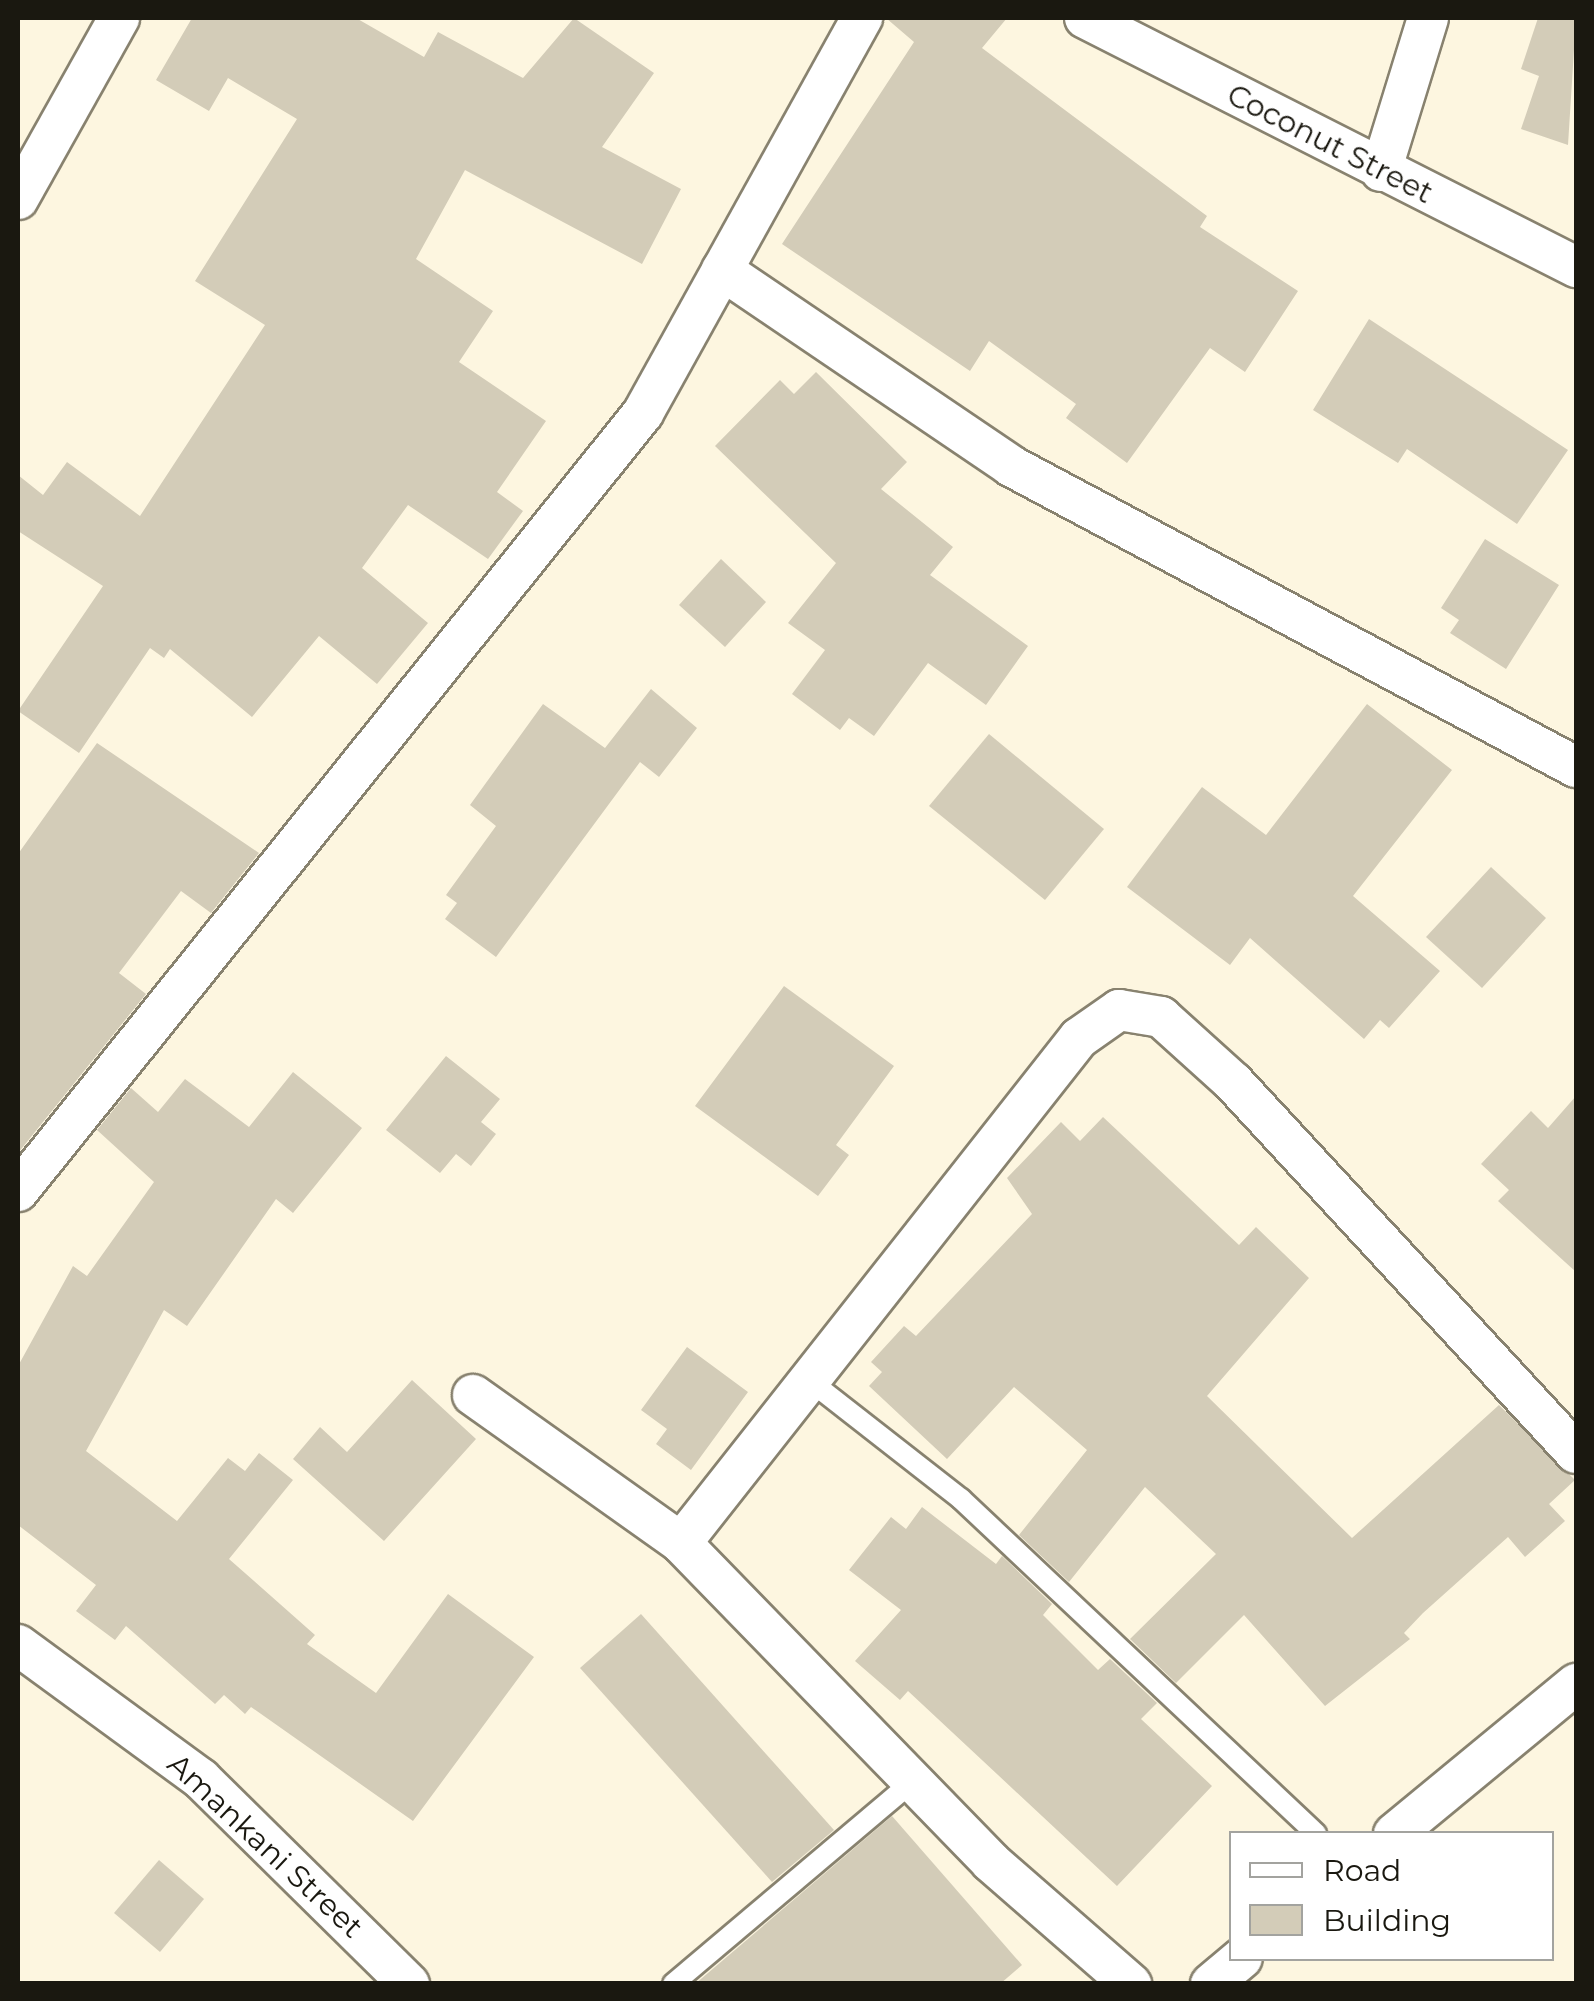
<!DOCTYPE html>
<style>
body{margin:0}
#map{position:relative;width:1594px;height:2001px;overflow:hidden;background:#fdf6e0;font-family:Montserrat,sans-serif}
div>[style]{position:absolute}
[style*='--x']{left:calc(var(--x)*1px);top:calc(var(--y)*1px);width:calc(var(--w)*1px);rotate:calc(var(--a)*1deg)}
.building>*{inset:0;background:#d3ccb8}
.roads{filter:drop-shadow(2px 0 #88826f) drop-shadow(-2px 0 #88826f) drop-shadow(0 2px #88826f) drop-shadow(0 -2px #88826f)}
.service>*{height:20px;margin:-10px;padding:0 10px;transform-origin:10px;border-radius:10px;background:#fff}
.minor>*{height:40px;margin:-20px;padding:0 20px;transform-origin:20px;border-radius:20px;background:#fff}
span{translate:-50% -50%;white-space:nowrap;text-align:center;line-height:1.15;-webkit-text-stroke:8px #fff;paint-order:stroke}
.street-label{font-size:30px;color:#1a1810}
.frame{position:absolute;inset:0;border:20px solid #1a1810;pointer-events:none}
.legend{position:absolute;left:1229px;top:1831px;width:325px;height:130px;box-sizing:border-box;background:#fff;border:2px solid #a3a39f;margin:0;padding:12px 18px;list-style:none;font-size:30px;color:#1a1810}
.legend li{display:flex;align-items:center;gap:20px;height:50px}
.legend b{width:50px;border:2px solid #a3a39f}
</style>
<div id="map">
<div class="building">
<div style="clip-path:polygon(192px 18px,356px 18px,424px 57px,438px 32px,523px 78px,574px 18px,654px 73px,602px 147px,681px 189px,642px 264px,465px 170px,416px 259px,493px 311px,459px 362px,546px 421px,497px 492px,523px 511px,488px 559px,408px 505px,362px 568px,428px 623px,377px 684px,319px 636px,252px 717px,170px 649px,164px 658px,150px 648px,79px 753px,18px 711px,103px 586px,18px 531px,18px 475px,43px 495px,67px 462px,140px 516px,265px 325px,195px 281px,297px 119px,228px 78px,209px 111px,156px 80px)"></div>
<div style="clip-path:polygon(886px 18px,1007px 18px,982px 48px,1207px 216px,1200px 227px,1298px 291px,1245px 372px,1210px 348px,1127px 463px,1066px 418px,1076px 404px,989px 341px,970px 371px,782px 244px,914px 42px)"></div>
<div style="clip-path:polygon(1538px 18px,1576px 18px,1568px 145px,1521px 129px,1539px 76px,1521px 69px)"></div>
<div style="clip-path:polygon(1369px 319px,1568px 450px,1517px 524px,1407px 449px,1398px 463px,1313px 410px)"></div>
<div style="clip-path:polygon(816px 372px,907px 462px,881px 489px,953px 547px,930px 575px,1028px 646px,986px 705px,928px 663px,874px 736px,849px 718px,840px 730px,792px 694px,825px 650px,788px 623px,836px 563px,715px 446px,780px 380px,794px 394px)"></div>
<div style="clip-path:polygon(1485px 539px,1559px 585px,1506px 669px,1450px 633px,1459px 620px,1441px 608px)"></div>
<div style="clip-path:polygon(721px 559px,766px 602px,725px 647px,679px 605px)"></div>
<div style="clip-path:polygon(651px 689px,697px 728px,659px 777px,640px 762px,496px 957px,445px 919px,457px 903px,446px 895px,496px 826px,470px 805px,543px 704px,605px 748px)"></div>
<div style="clip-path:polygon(1367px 704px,1452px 770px,1353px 896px,1440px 971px,1389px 1028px,1380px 1020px,1364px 1039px,1250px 938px,1230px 965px,1127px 887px,1202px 787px,1266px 835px)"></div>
<div style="clip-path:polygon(989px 734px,1104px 829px,1045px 900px,929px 806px)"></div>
<div style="clip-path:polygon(97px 743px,259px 853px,211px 913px,181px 891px,119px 973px,146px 994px,18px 1153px,18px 854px)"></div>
<div style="clip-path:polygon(1491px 867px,1546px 918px,1482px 988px,1426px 937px)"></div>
<div style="clip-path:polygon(784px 986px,894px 1066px,836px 1145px,849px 1155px,818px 1196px,695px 1106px)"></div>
<div style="clip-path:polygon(446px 1056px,500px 1099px,481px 1122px,496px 1134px,471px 1166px,456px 1154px,440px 1173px,386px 1130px)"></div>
<div style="clip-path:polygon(293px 1072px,362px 1128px,293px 1213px,276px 1199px,187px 1326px,164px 1310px,86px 1451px,177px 1521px,228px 1458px,245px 1471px,259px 1453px,293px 1480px,229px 1559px,315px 1635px,307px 1644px,376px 1693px,448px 1594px,534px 1657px,413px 1821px,251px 1707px,245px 1714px,224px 1695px,215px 1704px,126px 1626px,115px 1640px,76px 1611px,96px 1585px,18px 1525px,18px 1366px,73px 1266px,87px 1276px,154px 1182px,97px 1130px,131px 1088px,158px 1112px,185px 1079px,249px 1127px)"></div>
<div style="clip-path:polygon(1576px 1096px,1576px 1272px,1498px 1201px,1509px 1190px,1481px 1164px,1531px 1111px,1548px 1128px)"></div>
<div style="clip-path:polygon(1103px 1117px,1239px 1245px,1256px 1227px,1309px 1278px,1207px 1396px,1352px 1538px,1499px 1405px,1575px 1480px,1549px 1504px,1565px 1521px,1525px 1557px,1508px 1537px,1423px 1613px,1404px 1633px,1410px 1639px,1325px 1706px,1244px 1615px,1176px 1683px,1130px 1639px,1216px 1554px,1145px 1487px,1069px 1582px,1019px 1535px,1087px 1450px,1014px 1387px,947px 1459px,869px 1386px,882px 1372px,871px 1362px,904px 1326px,916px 1336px,1032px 1214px,1007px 1178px,1061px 1122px,1080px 1141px)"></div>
<div style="clip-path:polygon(687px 1347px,748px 1392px,691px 1470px,656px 1444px,667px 1429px,641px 1410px)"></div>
<div style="clip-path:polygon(412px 1380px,476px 1439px,384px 1541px,293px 1459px,320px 1427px,347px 1452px)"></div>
<div style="clip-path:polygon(922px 1507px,996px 1564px,1002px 1556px,1052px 1604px,1043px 1615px,1098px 1670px,1110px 1659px,1157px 1703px,1141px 1719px,1212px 1786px,1117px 1886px,908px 1691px,900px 1700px,855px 1661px,901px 1610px,849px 1570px,891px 1517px,906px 1529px)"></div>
<div style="clip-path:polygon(641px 1614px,834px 1830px,772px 1882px,580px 1668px)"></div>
<div style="clip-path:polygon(892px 1816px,1022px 1965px,1000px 1984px,695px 1984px)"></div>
<div style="clip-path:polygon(159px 1860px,204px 1899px,160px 1952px,114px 1913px)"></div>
</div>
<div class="roads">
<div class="service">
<div style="--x:805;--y:1377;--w:198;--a:38"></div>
<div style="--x:961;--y:1499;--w:488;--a:43.3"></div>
<div style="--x:673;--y:1984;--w:314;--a:-40.2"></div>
</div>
<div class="minor">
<div style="--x:1085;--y:18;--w:551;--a:26.89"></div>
<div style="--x:1381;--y:171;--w:160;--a:-72.9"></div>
<div style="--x:18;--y:199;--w:207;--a:-60.8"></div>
<div style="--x:722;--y:270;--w:349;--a:34.1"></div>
<div style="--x:1011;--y:466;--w:640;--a:28.05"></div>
<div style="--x:18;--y:1191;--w:998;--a:-51.22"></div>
<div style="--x:643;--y:413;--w:452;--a:-61"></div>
<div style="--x:473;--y:1395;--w:255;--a:35.4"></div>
<div style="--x:681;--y:1543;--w:445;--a:45.8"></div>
<div style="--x:991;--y:1862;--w:186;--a:41.1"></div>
<div style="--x:681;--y:1543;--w:643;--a:-51.76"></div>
<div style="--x:1079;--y:1038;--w:49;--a:-35"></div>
<div style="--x:1119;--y:1010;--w:43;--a:9.5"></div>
<div style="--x:1161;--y:1017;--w:97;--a:42.1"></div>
<div style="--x:1233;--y:1082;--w:505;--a:47.25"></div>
<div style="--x:18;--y:1645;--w:227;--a:36.2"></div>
<div style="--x:201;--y:1779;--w:292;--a:44.6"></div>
<div style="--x:1394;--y:1834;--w:236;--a:-39.5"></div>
<div style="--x:1211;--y:1984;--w:40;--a:-40"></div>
</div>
</div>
<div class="street-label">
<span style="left:1330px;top:144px;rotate:27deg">Coconut Street</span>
<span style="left:265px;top:1846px;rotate:43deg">Amankani Street</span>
</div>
<div class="frame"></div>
<ul class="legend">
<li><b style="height:12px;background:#fff"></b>Road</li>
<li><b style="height:28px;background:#d3ccb8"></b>Building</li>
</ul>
</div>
